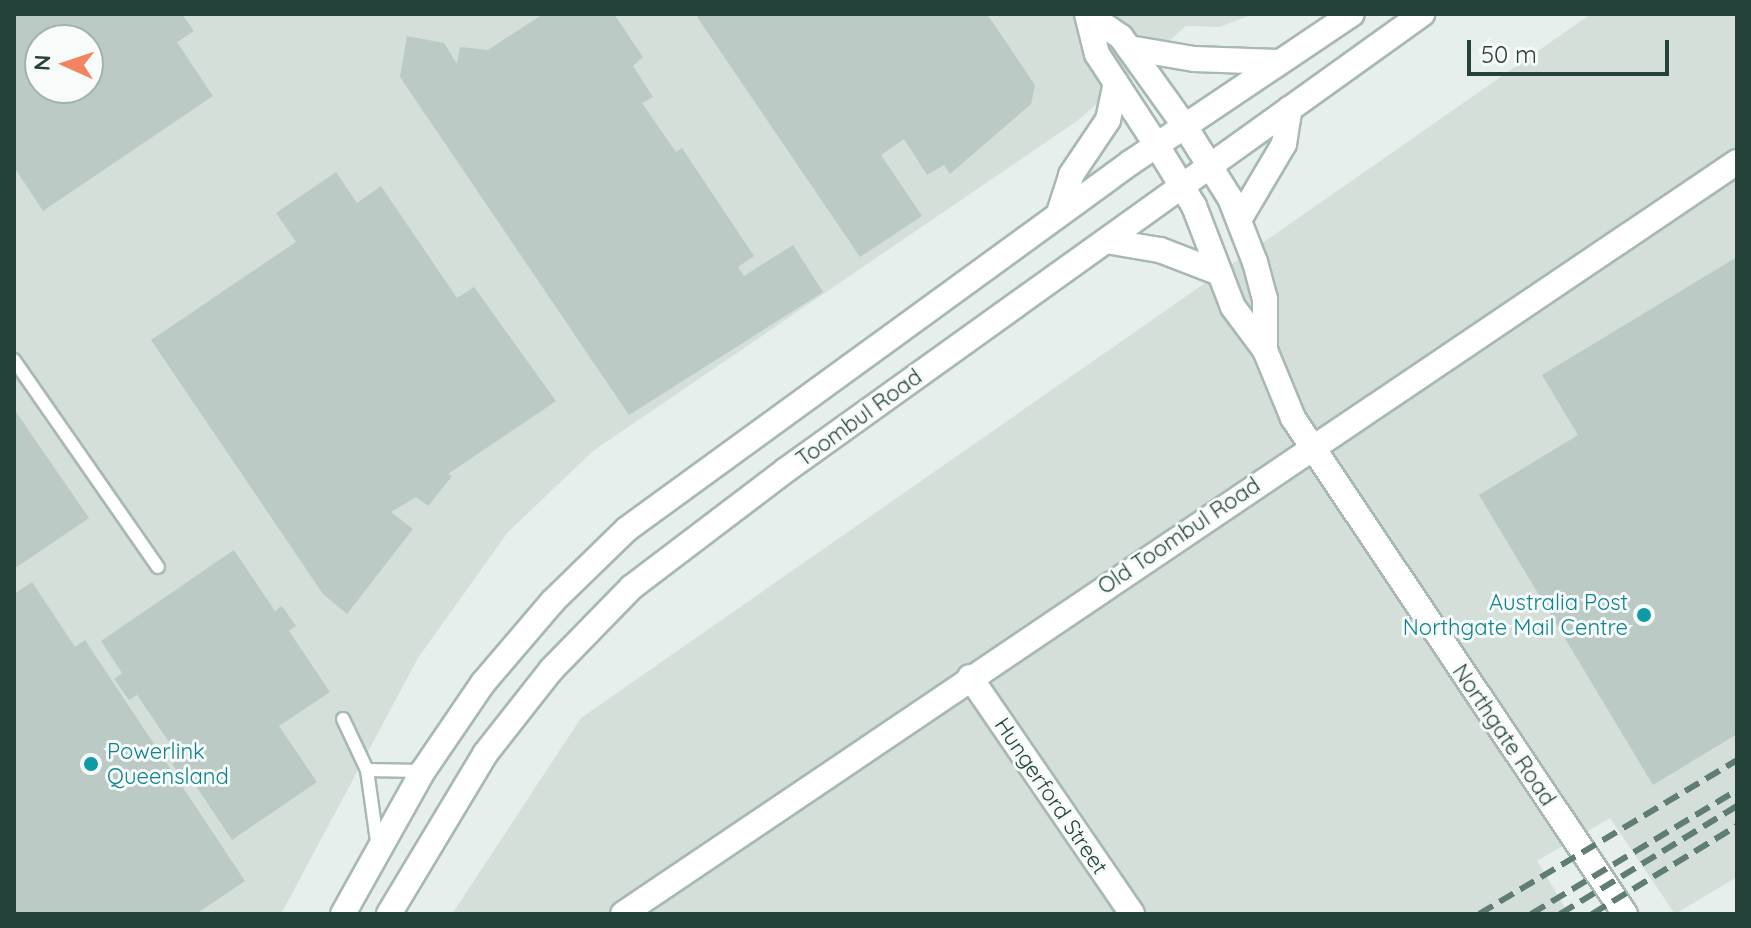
<!DOCTYPE html>
<style>
body{margin:0}
#map{position:relative;width:1751px;height:928px;overflow:hidden;background:#e6efeb;font-family:Quicksand,sans-serif}
div>[style]{position:absolute}
[style*='--x']{left:calc(var(--x)*1px);top:calc(var(--y)*1px);width:calc(var(--w)*1px);rotate:calc(var(--a)*1deg)}
.built>*{inset:0;background:#d4dfda}
.building>*{inset:0;background:#bbcac4}
.roads{filter:drop-shadow(2px 0 #a8b8b2) drop-shadow(-2px 0 #a8b8b2) drop-shadow(0 2px #a8b8b2) drop-shadow(0 -2px #a8b8b2)}
.lane>*{height:12px;margin:-6px;padding:0 6px;transform-origin:6px;border-radius:6px;background:#fff}
.street>*{height:24px;margin:-12px;padding:0 12px;transform-origin:12px;border-radius:12px;background:#fff}
.secondary>*{height:24px;margin:-12px;padding:0 12px;transform-origin:12px;border-radius:12px;background:#fff}
.rail>*{height:6px;margin-top:-3px;transform-origin:0;background:repeating-linear-gradient(90deg,#5f7d75 0 16px,transparent 0 24px)}
.dots>*{width:22px;height:22px;translate:-50% -50%;box-sizing:border-box;border:4px solid #f7fbf9;border-radius:50%}
span{translate:-50% -50%;white-space:nowrap;text-align:center;line-height:1.15;-webkit-text-stroke:6px #f7fbf9;paint-order:stroke}
.street-label{font-size:22px;color:#24423a}
.culture-label{font-size:22px;color:#0d838f}
.right{translate:-100% -50%;text-align:right}
.left{translate:0 -50%;text-align:left}
.frame{position:absolute;inset:0;border:16px solid #24423a;pointer-events:none}
.north{position:absolute;left:24px;top:24px;width:80px;height:80px;box-sizing:border-box;background:#f7fbf9;border:2px solid #a3b1ad;border-radius:50%;rotate:273deg;font-size:22px;font-weight:700;line-height:32px;text-align:center;color:#24423a}
.north::after{content:'';display:block;margin:auto;width:28px;height:36px;background:#f4845f;clip-path:polygon(50% 0,100% 100%,50% 72%,0 100%)}
.scale{position:absolute;left:1467px;top:40px;width:202px;height:36px;box-sizing:border-box;border:4px solid #24423a;border-top:0;padding-left:10px;font-size:24px;line-height:28px;white-space:nowrap;color:#24423a;-webkit-text-stroke:6px #f7fbf9;paint-order:stroke}
</style>
<div id="map">
<div class="built">
<div style="clip-path:polygon(evenodd,14px 14px,1254px 14px,1219px 27px,1186px 26px,1077px 121px,593px 451px,508px 532px,418px 658px,281px 914px,14px 914px,14px 14px,40px 40px,88px 40px,88px 88px,40px 88px,40px 40px)"></div>
<div style="clip-path:polygon(1591px 14px,1737px 14px,1737px 877px,1675px 914px,1610px 818px,1537px 861px,1569px 914px,452px 914px,581px 718px)"></div>
</div>
<div class="building">
<div style="clip-path:polygon(evenodd,14px 14px,182px 14px,194px 31px,177px 42px,213px 96px,43px 211px,14px 167px,14px 14px,40px 40px,88px 40px,88px 88px,40px 88px,40px 40px)"></div>
<div style="clip-path:polygon(543px 14px,614px 14px,643px 57px,633px 66px,653px 97px,642px 103px,676px 152px,682px 148px,754px 256px,738px 267px,744px 276px,793px 245px,823px 292px,629px 415px,400px 77px,407px 36px,444px 43px,457px 64px,460px 47px,488px 50px)"></div>
<div style="clip-path:polygon(695px 14px,987px 14px,1035px 85px,1031px 104px,950px 174px,944px 165px,927px 175px,904px 139px,881px 155px,922px 216px,860px 257px)"></div>
<div style="clip-path:polygon(336px 172px,357px 203px,381px 186px,457px 298px,474px 287px,556px 401px,448px 474px,452px 476px,428px 506px,416px 497px,391px 512px,413px 529px,347px 614px,323px 594px,151px 340px,296px 242px,276px 213px)"></div>
<div style="clip-path:polygon(1737px 257px,1737px 734px,1653px 785px,1479px 495px,1578px 435px,1542px 375px)"></div>
<div style="clip-path:polygon(14px 409px,89px 518px,14px 569px)"></div>
<div style="clip-path:polygon(234px 550px,275px 611px,282px 606px,296px 626px,289px 631px,330px 692px,279px 726px,317px 782px,232px 840px,192px 780px,186px 784px,172px 764px,180px 758px,137px 695px,129px 700px,114px 679px,122px 673px,101px 641px)"></div>
<div style="clip-path:polygon(32px 582px,75px 647px,85px 640px,245px 881px,196px 914px,14px 914px,14px 594px)"></div>
</div>
<div class="roads">
<div class="lane">
<div style="--x:14;--y:360;--w:252;--a:55.2"></div>
<div style="--x:343;--y:719;--w:56;--a:64.8"></div>
<div style="--x:367;--y:770;--w:79;--a:82"></div>
<div style="--x:367;--y:770;--w:56;--a:1"></div>
</div>
<div class="street">
<div style="--x:1087;--y:14;--w:41;--a:76"></div>
<div style="--x:1097;--y:54;--w:108;--a:56.8"></div>
<div style="--x:1088;--y:14;--w:40;--a:34.9"></div>
<div style="--x:1121;--y:37;--w:108;--a:54.4"></div>
<div style="--x:970;--y:677;--w:287;--a:55.6"></div>
<div style="--x:623;--y:914;--w:1344;--a:-34.02"></div>
</div>
<div class="secondary">
<div style="--x:1129;--y:48;--w:66;--a:9.6"></div>
<div style="--x:1194;--y:59;--w:84;--a:2"></div>
<div style="--x:1184;--y:125;--w:86;--a:57.8"></div>
<div style="--x:1230;--y:198;--w:69;--a:68.7"></div>
<div style="--x:1255;--y:262;--w:38;--a:75"></div>
<div style="--x:1265;--y:299;--w:51;--a:90"></div>
<div style="--x:1265;--y:350;--w:74;--a:67.6"></div>
<div style="--x:1293;--y:418;--w:597;--a:56.2"></div>
<div style="--x:1156;--y:144;--w:73;--a:58.5"></div>
<div style="--x:1194;--y:206;--w:108;--a:68.9"></div>
<div style="--x:1233;--y:307;--w:54;--a:53.3"></div>
<div style="--x:1059;--y:213;--w:40;--a:-72"></div>
<div style="--x:1071;--y:175;--w:66;--a:-56.1"></div>
<div style="--x:1108;--y:120;--w:38;--a:-78"></div>
<div style="--x:1239;--y:220;--w:88;--a:-59.4"></div>
<div style="--x:1284;--y:144;--w:36;--a:-81"></div>
<div style="--x:1106;--y:241;--w:55;--a:9.5"></div>
<div style="--x:1160;--y:250;--w:64;--a:21"></div>
<div style="--x:343;--y:914;--w:164;--a:-60.8"></div>
<div style="--x:423;--y:771;--w:107;--a:-55.7"></div>
<div style="--x:483;--y:683;--w:108;--a:-49.5"></div>
<div style="--x:553;--y:601;--w:103;--a:-44.2"></div>
<div style="--x:627;--y:529;--w:622;--a:-36.04"></div>
<div style="--x:1130;--y:163;--w:267;--a:-33.9"></div>
<div style="--x:389;--y:914;--w:187;--a:-59"></div>
<div style="--x:485;--y:754;--w:107;--a:-51.8"></div>
<div style="--x:551;--y:670;--w:116;--a:-45.7"></div>
<div style="--x:632;--y:587;--w:193;--a:-37.2"></div>
<div style="--x:786;--y:470;--w:783;--a:-35.64"></div>
</div>
</div>
<div class="rail">
<div style="--x:1479;--y:914;--w:300;--a:-30.8"></div>
<div style="--x:1531;--y:914;--w:240;--a:-31"></div>
<div style="--x:1560;--y:914;--w:207;--a:-31.4"></div>
<div style="--x:1592;--y:914;--w:170;--a:-31.3"></div>
</div>
<div class="dots">
<div style="left:1644px;top:615px;background:#0f9aa8"></div>
<div style="left:91px;top:764px;background:#0f9aa8"></div>
</div>
<div class="street-label">
<span style="left:859px;top:418px;rotate:-36deg">Toombul Road</span>
<span style="left:1179px;top:536px;rotate:-34deg">Old Toombul Road</span>
<span style="left:1504px;top:735px;rotate:56deg">Northgate Road</span>
<span style="left:1051px;top:796px;rotate:56deg">Hungerford Street</span>
</div>
<div class="culture-label">
<span class="right" style="left:1628px;top:615px">Australia Post<br>Northgate Mail Centre</span>
<span class="left" style="left:107px;top:764px">Powerlink<br>Queensland</span>
</div>
<div class="frame"></div>
<div class="north">N</div>
<div class="scale">50 m</div>
</div>
